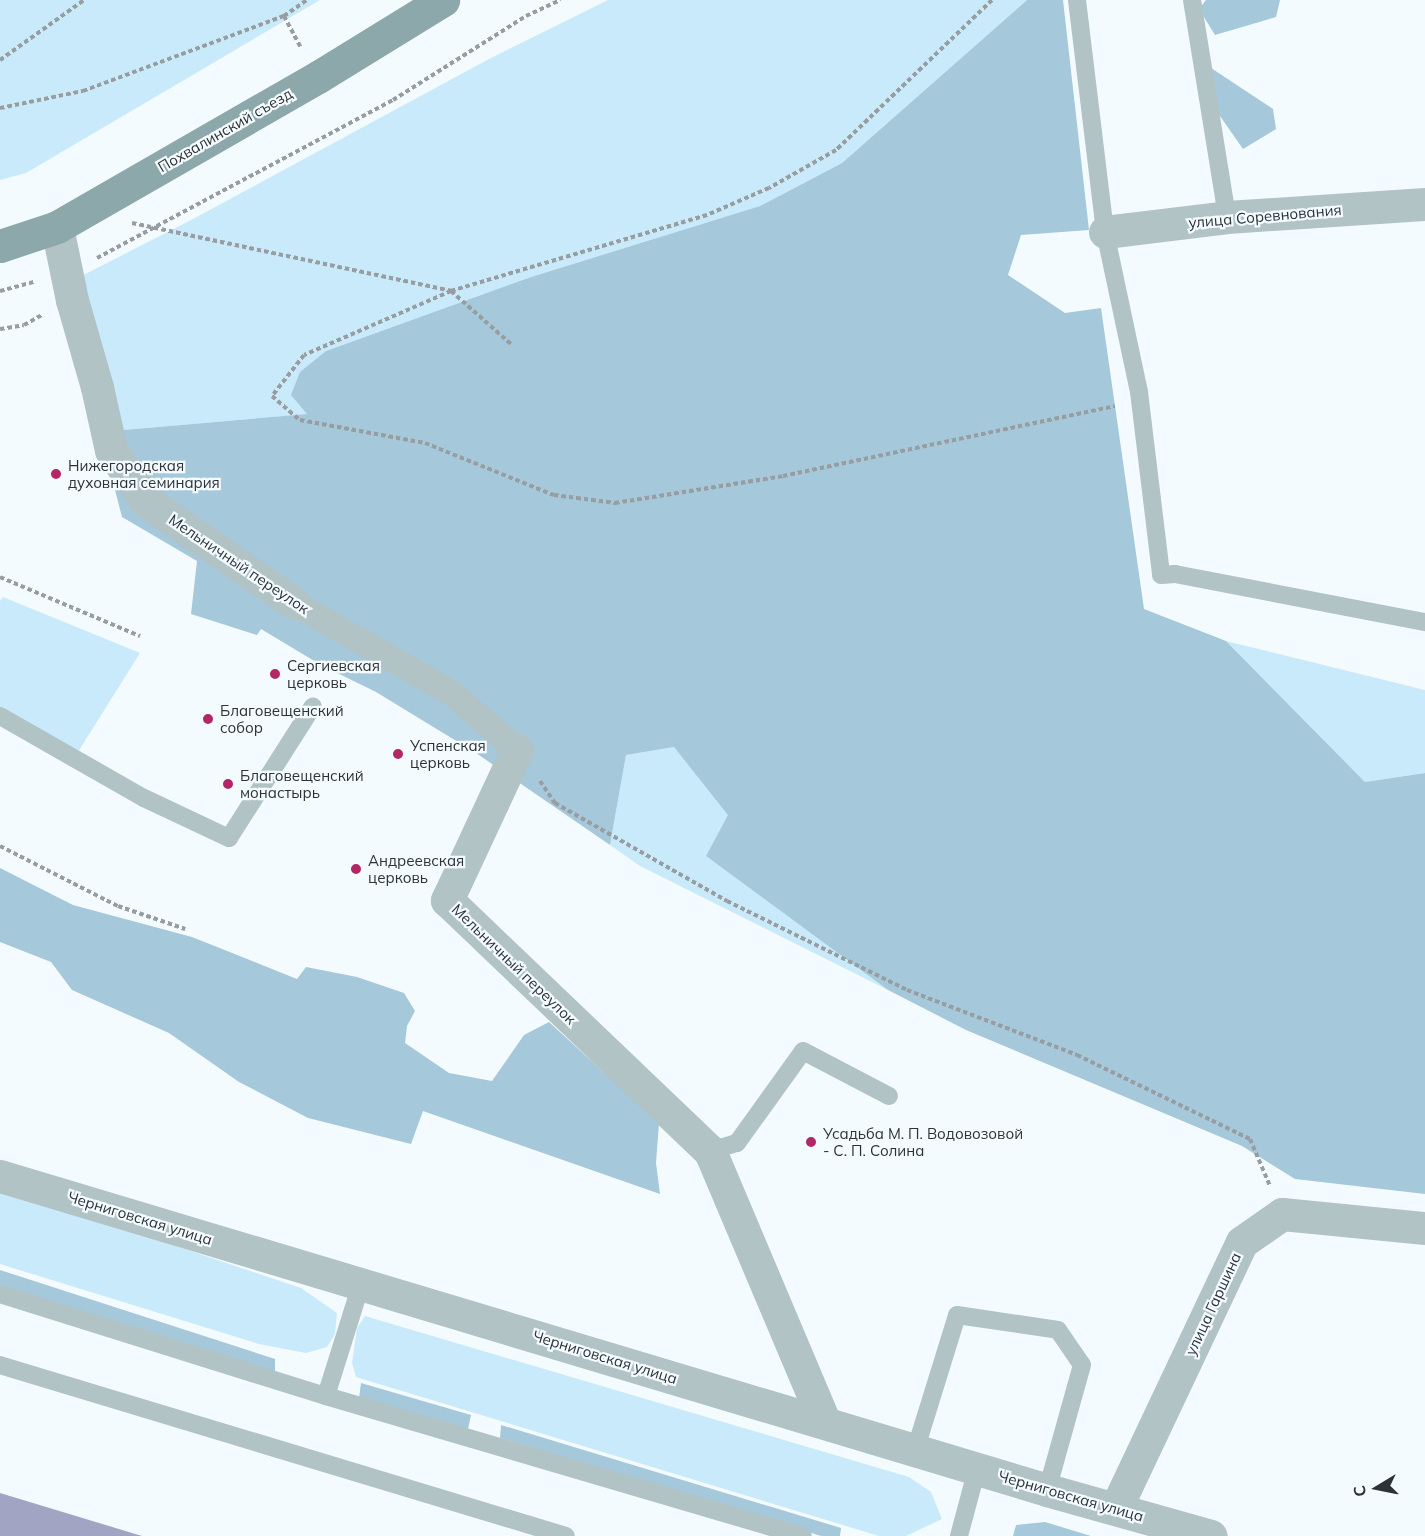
<!DOCTYPE html>
<meta charset="utf-8">
<style>
body{margin:0}
#map{position:relative;width:1425px;height:1536px;overflow:hidden;background:#f4fbff;font-family:Mulish,sans-serif}
div>[style]{position:absolute}
[style*='--x']{left:calc(var(--x)*1px);top:calc(var(--y)*1px);width:calc(var(--w)*1px);rotate:calc(var(--a)*1deg)}
.green>*{inset:0;background:#c9eafb}
.forest>*{inset:0;background:#a5c8db}
.water>*{inset:0;background:#a2a4c4}
.path>*{height:4px;margin-top:-2px;transform-origin:0;background:repeating-linear-gradient(90deg,#979da0 0 4.5px,transparent 0 7.5px)}
.service>*{height:18px;margin:-9px;padding:0 9px;transform-origin:9px;border-radius:9px;background:#b1c3c5}
.pedestrian>*{height:26px;margin:-13px;padding:0 13px;transform-origin:13px;border-radius:13px;background:#b1c3c5}
.minor>*{height:33px;margin:-16.5px;padding:0 16.5px;transform-origin:16.5px;border-radius:16.5px;background:#b1c3c5}
.secondary>*{height:33px;margin:-16.5px;padding:0 16.5px;transform-origin:16.5px;border-radius:16.5px;background:#8ca8ab}
.dots>*{width:16px;height:16px;translate:-50% -50%;box-sizing:border-box;border:3px solid #f4fbff;border-radius:50%}
span{translate:-50% -50%;white-space:nowrap;text-align:center;line-height:1.15;-webkit-text-stroke:4.5px #f4fbff;paint-order:stroke}
.street-label{font-size:15px;color:#2d3234}
.poi-label{font-size:15px;color:#2d3234}
.left{translate:0 -50%;text-align:left}
.north{position:absolute;left:1347px;top:1458px;width:60px;height:60px;-webkit-text-stroke:4px #f4fbff;paint-order:stroke;rotate:260deg;font-size:16px;font-weight:700;line-height:24px;text-align:center;color:#2d3234}
.north::after{content:'';display:block;margin:auto;width:21px;height:27px;background:#2d3234;clip-path:polygon(50% 0,100% 100%,50% 72%,0 100%)}
</style>
<div id="map">
<div class="green">
<div style="clip-path:polygon(0 0,320px 0,26px 173px,0 180px)"></div>
<div style="clip-path:polygon(608px 0,1027px 0,842px 163px,760px 206px,531px 277px,326px 351px,308px 414px,100px 432px,60px 287px,193px 219px,489px 59px)"></div>
<div style="clip-path:polygon(3px 597px,140px 653px,78px 752px,0 709px,0 601px)"></div>
<div style="clip-path:polygon(1226px 641px,1425px 690px,1425px 773px,1365px 782px)"></div>
<div style="clip-path:polygon(674px 747px,729px 815px,706px 856px,888px 990px,640px 866px,610px 845px,626px 755px)"></div>
<div style="clip-path:polygon(0 1187px,301px 1288px,337px 1313px,335px 1334px,327px 1347px,306px 1353px,259px 1344px,0 1264px)"></div>
<div style="clip-path:polygon(365px 1316px,909px 1477px,931px 1492px,942px 1519px,906px 1536px,879px 1536px,356px 1377px,352px 1363px,357px 1328px)"></div>
</div>
<div class="forest">
<div style="clip-path:polygon(1027px 0,1063px 0,1089px 230px,1021px 235px,1008px 275px,1065px 313px,1101px 308px,1144px 609px,1226px 641px,1365px 782px,1425px 773px,1425px 1194px,1295px 1179px,1242px 1146px,966px 1030px,888px 990px,706px 856px,728px 815px,674px 747px,626px 755px,610px 845px,476px 753px,376px 692px,321px 665px,261px 629px,257px 635px,191px 614px,197px 561px,122px 517px,100px 432px,307px 414px,291px 395px,300px 372px,326px 351px,531px 277px,760px 206px,842px 163px)"></div>
<div style="clip-path:polygon(1206px 0,1280px 0,1276px 17px,1215px 35px,1199px 9px)"></div>
<div style="clip-path:polygon(1211px 68px,1273px 109px,1276px 129px,1243px 149px,1213px 106px)"></div>
<div style="clip-path:polygon(0 868px,73px 905px,192px 937px,297px 979px,306px 967px,357px 977px,404px 993px,415px 1011px,407px 1026px,405px 1043px,449px 1073px,492px 1081px,524px 1035px,549px 1022px,659px 1123px,656px 1163px,660px 1194px,423px 1111px,411px 1144px,308px 1118px,239px 1082px,169px 1033px,72px 990px,51px 962px,0 942px)"></div>
<div style="clip-path:polygon(0 1270px,275px 1359px,275px 1373px,0 1288px)"></div>
<div style="clip-path:polygon(361px 1383px,471px 1415px,468px 1429px,359px 1398px)"></div>
<div style="clip-path:polygon(501px 1425px,841px 1528px,840px 1536px,821px 1536px,500px 1438px)"></div>
<div style="clip-path:polygon(1045px 1522px,1091px 1536px,1013px 1536px,1016px 1525px)"></div>
</div>
<div class="water">
<div style="clip-path:polygon(0 1493px,142px 1536px,0 1536px)"></div>
</div>
<div class="path">
<div style="--x:992;--y:0;--w:216;--a:136.1"></div>
<div style="--x:836;--y:150;--w:77;--a:150.4"></div>
<div style="--x:769;--y:188;--w:68;--a:156.5"></div>
<div style="--x:707;--y:215;--w:267;--a:163.5"></div>
<div style="--x:451;--y:291;--w:160;--a:156.5"></div>
<div style="--x:304;--y:355;--w:52;--a:128"></div>
<div style="--x:272;--y:396;--w:37;--a:41"></div>
<div style="--x:300;--y:420;--w:127;--a:10.4"></div>
<div style="--x:425;--y:443;--w:139;--a:22"></div>
<div style="--x:554;--y:495;--w:62;--a:7.5"></div>
<div style="--x:615;--y:503;--w:170;--a:-9.1"></div>
<div style="--x:783;--y:476;--w:339;--a:-11.9"></div>
<div style="--x:284;--y:16;--w:36;--a:62"></div>
<div style="--x:0;--y:60;--w:103;--a:-35.5"></div>
<div style="--x:0;--y:108;--w:85;--a:-11.6"></div>
<div style="--x:83;--y:91;--w:215;--a:-20.5"></div>
<div style="--x:284;--y:16;--w:28;--a:-35"></div>
<div style="--x:132;--y:223;--w:326;--a:12"></div>
<div style="--x:451;--y:291;--w:80;--a:41.5"></div>
<div style="--x:97;--y:258;--w:336;--a:-28.1"></div>
<div style="--x:393;--y:100;--w:157;--a:-32.3"></div>
<div style="--x:526;--y:16;--w:38;--a:-25"></div>
<div style="--x:0;--y:291;--w:35;--a:-15"></div>
<div style="--x:0;--y:329;--w:24;--a:-9"></div>
<div style="--x:24;--y:325;--w:21;--a:-29"></div>
<div style="--x:0;--y:577;--w:152;--a:22.9"></div>
<div style="--x:540;--y:781;--w:27;--a:56"></div>
<div style="--x:555;--y:803;--w:198;--a:29.7"></div>
<div style="--x:727;--y:901;--w:201;--a:26.3"></div>
<div style="--x:907;--y:990;--w:182;--a:20.9"></div>
<div style="--x:1077;--y:1055;--w:192;--a:25.9"></div>
<div style="--x:1250;--y:1139;--w:51;--a:66.9"></div>
<div style="--x:0;--y:846;--w:132;--a:27"></div>
<div style="--x:118;--y:906;--w:71;--a:18.9"></div>
</div>
<div class="service">
<div style="--x:1077;--y:0;--w:234;--a:83.1"></div>
<div style="--x:1105;--y:232;--w:164;--a:78"></div>
<div style="--x:1139;--y:392;--w:184;--a:83.1"></div>
<div style="--x:1161;--y:575;--w:14;--a:-4"></div>
<div style="--x:1175;--y:574;--w:255;--a:10.9"></div>
<div style="--x:1192;--y:0;--w:220;--a:80.8"></div>
<div style="--x:0;--y:716;--w:166;--a:29.7"></div>
<div style="--x:144;--y:798;--w:94;--a:25.2"></div>
<div style="--x:229;--y:838;--w:156;--a:-57.5"></div>
<div style="--x:710;--y:1151;--w:28;--a:-17"></div>
<div style="--x:737;--y:1143;--w:113;--a:-54.3"></div>
<div style="--x:803;--y:1051;--w:97;--a:27.6"></div>
<div style="--x:0;--y:1294;--w:342;--a:17.4"></div>
<div style="--x:326;--y:1396;--w:497;--a:16.4"></div>
<div style="--x:0;--y:1365;--w:591;--a:16.81"></div>
<div style="--x:326;--y:1396;--w:117;--a:-72.6"></div>
<div style="--x:915;--y:1451;--w:142;--a:-72.8"></div>
<div style="--x:957;--y:1315;--w:102;--a:8.4"></div>
<div style="--x:1058;--y:1330;--w:42;--a:55.6"></div>
<div style="--x:1082;--y:1365;--w:130;--a:105.6"></div>
<div style="--x:959;--y:1536;--w:69;--a:-75"></div>
</div>
<div class="pedestrian">
<div style="--x:294;--y:603;--w:182;--a:29.7"></div>
<div style="--x:452;--y:693;--w:86;--a:41.2"></div>
</div>
<div class="minor">
<div style="--x:57;--y:227;--w:75;--a:78.4"></div>
<div style="--x:72;--y:300;--w:91;--a:74"></div>
<div style="--x:97;--y:387;--w:65;--a:77.5"></div>
<div style="--x:111;--y:450;--w:62;--a:55.5"></div>
<div style="--x:146;--y:501;--w:180;--a:34.6"></div>
<div style="--x:1105;--y:232;--w:123;--a:-7"></div>
<div style="--x:1227;--y:217;--w:198;--a:-3.8"></div>
<div style="--x:517;--y:750;--w:166;--a:115"></div>
<div style="--x:447;--y:900;--w:364;--a:43.7"></div>
<div style="--x:710;--y:1151;--w:295;--a:67.1"></div>
<div style="--x:0;--y:1176;--w:1093;--a:16.69"></div>
<div style="--x:1047;--y:1490;--w:170;--a:15.7"></div>
<div style="--x:1116;--y:1508;--w:294;--a:-64.7"></div>
<div style="--x:1242;--y:1242;--w:49;--a:-35"></div>
<div style="--x:1282;--y:1214;--w:144;--a:5.6"></div>
</div>
<div class="secondary">
<div style="--x:0;--y:246;--w:60;--a:-18.4"></div>
<div style="--x:57;--y:227;--w:301;--a:-29.9"></div>
<div style="--x:318;--y:77;--w:147;--a:-31.6"></div>
</div>
<div class="dots">
<div style="left:56px;top:474px;background:#b22867"></div>
<div style="left:275px;top:674px;background:#b22867"></div>
<div style="left:208px;top:719px;background:#b22867"></div>
<div style="left:398px;top:754px;background:#b22867"></div>
<div style="left:228px;top:784px;background:#b22867"></div>
<div style="left:356px;top:869px;background:#b22867"></div>
<div style="left:811px;top:1142px;background:#b22867"></div>
</div>
<div class="street-label">
<span style="left:225px;top:130px;rotate:-30deg">Похвалинский съезд</span>
<span style="left:1265px;top:216px;rotate:-5deg">улица Соревнования</span>
<span style="left:239px;top:564px;rotate:34deg">Мельничный переулок</span>
<span style="left:514px;top:964px;rotate:44deg">Мельничный переулок</span>
<span style="left:140px;top:1218px;rotate:17deg">Черниговская улица</span>
<span style="left:1213px;top:1304px;rotate:-65deg">улица Гаршина</span>
<span style="left:605px;top:1357px;rotate:17deg">Черниговская улица</span>
<span style="left:1071px;top:1496px;rotate:16deg">Черниговская улица</span>
</div>
<div class="poi-label">
<span class="left" style="left:68px;top:474px">Нижегородская<br>духовная семинария</span>
<span class="left" style="left:287px;top:674px">Сергиевская<br>церковь</span>
<span class="left" style="left:220px;top:719px">Благовещенский<br>собор</span>
<span class="left" style="left:410px;top:754px">Успенская<br>церковь</span>
<span class="left" style="left:240px;top:784px">Благовещенский<br>монастырь</span>
<span class="left" style="left:368px;top:869px">Андреевская<br>церковь</span>
<span class="left" style="left:823px;top:1142px">Усадьба М. П. Водовозовой<br>- С. П. Солина</span>
</div>
<div class="north">С</div>
</div>
